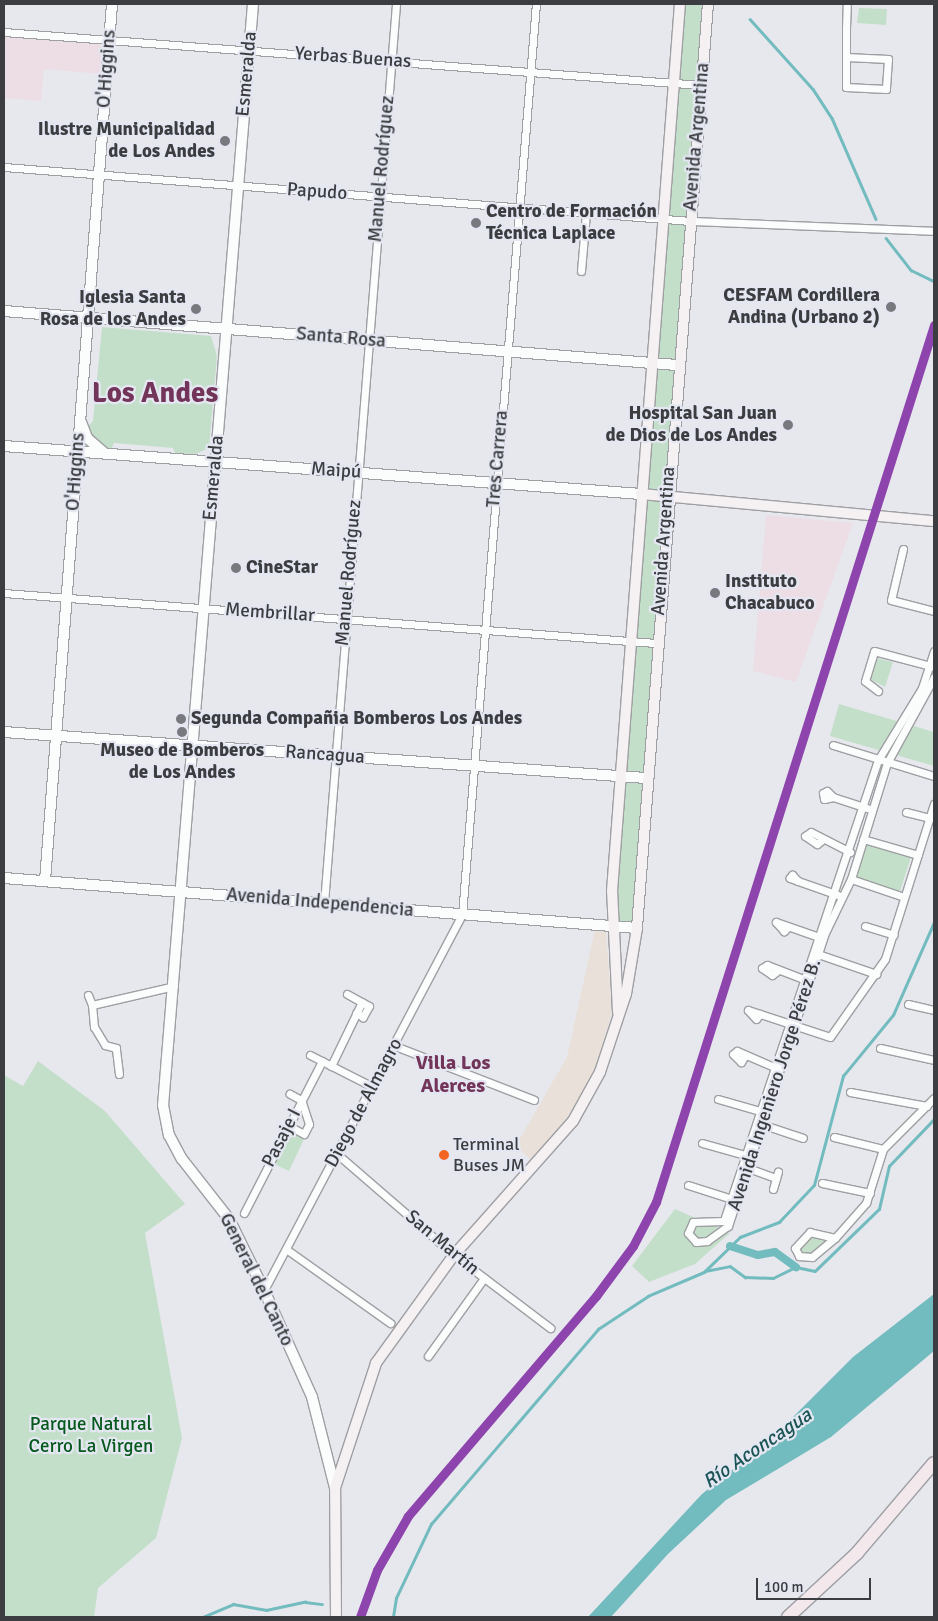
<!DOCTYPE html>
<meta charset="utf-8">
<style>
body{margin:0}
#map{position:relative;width:938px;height:1621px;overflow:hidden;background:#e7e8ee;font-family:Signika,sans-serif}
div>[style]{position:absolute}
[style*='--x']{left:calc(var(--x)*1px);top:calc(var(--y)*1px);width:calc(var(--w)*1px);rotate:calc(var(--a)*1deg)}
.commercial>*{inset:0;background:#ecdee4}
.industrial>*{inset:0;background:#e9e1d9}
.green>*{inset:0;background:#c4dfc9}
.water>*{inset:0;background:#72bbbe}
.stream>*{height:2.5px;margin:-1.25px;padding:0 1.25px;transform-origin:1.25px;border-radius:1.25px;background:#72bbbe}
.canal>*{height:8px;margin:-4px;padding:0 4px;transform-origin:4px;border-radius:4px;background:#72bbbe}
.roads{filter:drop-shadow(1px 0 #9e9fa3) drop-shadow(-1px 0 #9e9fa3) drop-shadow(0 1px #9e9fa3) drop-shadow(0 -1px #9e9fa3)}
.street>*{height:7px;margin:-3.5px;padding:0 3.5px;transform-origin:3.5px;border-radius:3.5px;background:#fbfcfc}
.secondary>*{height:10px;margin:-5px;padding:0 5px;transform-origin:5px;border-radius:5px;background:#fbfcfc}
.primary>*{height:10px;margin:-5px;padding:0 5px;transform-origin:5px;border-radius:5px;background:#f5f0f2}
.highway>*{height:12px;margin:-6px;padding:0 6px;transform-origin:6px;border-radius:6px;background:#f3e9ec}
.rail>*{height:2.5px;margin-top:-1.25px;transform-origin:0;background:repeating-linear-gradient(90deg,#c1c1c3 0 10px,transparent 0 15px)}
.rail-1>*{height:9px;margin:-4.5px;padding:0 4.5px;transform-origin:4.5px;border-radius:4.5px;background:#8e44ad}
.dots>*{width:14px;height:14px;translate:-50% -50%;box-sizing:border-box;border:2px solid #e4e7f1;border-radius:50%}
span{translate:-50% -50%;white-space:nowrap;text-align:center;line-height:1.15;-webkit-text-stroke:4.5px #e4e7f1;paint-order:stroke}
.bus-label{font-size:18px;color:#3c3d41}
.left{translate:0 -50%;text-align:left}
.street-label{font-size:19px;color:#3c3d41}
.poi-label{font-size:19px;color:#3c3d41;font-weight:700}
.right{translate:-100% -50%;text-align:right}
.park-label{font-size:19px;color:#06591d}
.neighbourhood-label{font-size:20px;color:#723459;font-weight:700}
.water-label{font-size:20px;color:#1a5455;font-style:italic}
.town-label{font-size:29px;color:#723459;font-weight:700}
.frame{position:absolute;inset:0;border:5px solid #3c3d41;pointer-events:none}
.scale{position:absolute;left:756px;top:1578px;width:115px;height:22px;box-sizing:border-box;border:2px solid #3c3d41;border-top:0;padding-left:6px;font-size:15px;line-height:18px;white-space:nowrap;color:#3c3d41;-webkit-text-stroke:4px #e4e7f1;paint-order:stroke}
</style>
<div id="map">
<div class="commercial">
<div style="clip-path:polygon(4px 35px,105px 45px,102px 74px,44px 69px,41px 101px,4px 98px)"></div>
<div style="clip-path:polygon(766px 515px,853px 523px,796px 682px,753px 671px)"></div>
</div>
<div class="industrial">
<div style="clip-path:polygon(595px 929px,606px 931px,612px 1013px,595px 1069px,569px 1117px,536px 1163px,515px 1147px,567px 1057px)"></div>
</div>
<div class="green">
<div style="clip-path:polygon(683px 4px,703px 4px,675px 377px,632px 922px,612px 923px)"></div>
<div style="clip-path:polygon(859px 8px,887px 9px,886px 25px,857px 23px)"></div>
<div style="clip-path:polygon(102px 327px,211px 336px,217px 356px,209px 448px,191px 456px,176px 455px,173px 448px,114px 443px,111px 450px,97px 445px,87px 428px,93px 421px)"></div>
<div style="clip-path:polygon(876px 658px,893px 662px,885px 687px,868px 678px)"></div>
<div style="clip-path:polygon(839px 704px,934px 732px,934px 766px,830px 736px)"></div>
<div style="clip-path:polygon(866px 842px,911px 857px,900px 891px,855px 878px)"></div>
<div style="clip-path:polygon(38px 1061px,105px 1111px,185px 1204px,145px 1233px,182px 1438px,156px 1538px,98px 1588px,94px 1617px,4px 1617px,4px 1075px,23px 1086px)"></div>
<div style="clip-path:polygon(291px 1132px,304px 1139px,289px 1171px,274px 1164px)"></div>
<div style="clip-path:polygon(675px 1209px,730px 1233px,695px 1264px,649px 1282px,632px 1266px)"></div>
<div style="clip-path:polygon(812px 1235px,825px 1242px,811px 1254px,804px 1253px,799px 1248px)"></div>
</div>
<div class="water">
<div style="clip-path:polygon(934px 1294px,934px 1351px,831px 1437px,726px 1500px,668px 1554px,611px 1617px,588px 1617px,702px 1494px,771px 1439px,853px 1357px)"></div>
</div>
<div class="stream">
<div style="--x:750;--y:19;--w:94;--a:48"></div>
<div style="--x:813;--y:89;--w:35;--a:57"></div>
<div style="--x:832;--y:118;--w:110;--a:66.5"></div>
<div style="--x:886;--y:238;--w:41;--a:52"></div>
<div style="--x:911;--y:270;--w:25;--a:26"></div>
<div style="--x:705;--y:1271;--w:25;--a:-11"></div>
<div style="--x:730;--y:1266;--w:19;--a:36"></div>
<div style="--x:745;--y:1277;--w:28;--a:2"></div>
<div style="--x:773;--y:1278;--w:25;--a:-26"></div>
<div style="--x:796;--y:1267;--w:19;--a:12"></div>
<div style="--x:815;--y:1271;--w:89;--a:-44.1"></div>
<div style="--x:879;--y:1209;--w:44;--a:-76.9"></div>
<div style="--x:889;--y:1166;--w:65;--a:-46.2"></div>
<div style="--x:203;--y:1617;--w:33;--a:-23"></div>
<div style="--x:233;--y:1604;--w:34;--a:10"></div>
<div style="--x:266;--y:1610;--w:40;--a:-12"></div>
<div style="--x:305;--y:1602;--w:17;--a:7"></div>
<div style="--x:393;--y:1617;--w:19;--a:-81"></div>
<div style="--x:396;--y:1598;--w:82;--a:-64.7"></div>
<div style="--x:431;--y:1524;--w:257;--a:-49.4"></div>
<div style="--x:598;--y:1329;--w:60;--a:-33.4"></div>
<div style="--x:648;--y:1296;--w:61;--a:-23.2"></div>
<div style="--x:704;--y:1272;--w:50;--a:-44.2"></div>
<div style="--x:740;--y:1237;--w:42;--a:-21"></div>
<div style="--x:779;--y:1222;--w:51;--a:-46.6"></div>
<div style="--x:814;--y:1185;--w:113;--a:-75.1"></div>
<div style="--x:843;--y:1076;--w:79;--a:-50.7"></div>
<div style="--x:893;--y:1015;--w:102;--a:-66.2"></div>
</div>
<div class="canal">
<div style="--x:730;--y:1246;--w:29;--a:18"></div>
<div style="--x:758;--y:1255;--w:17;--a:-10"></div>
<div style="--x:775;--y:1252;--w:26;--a:36"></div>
</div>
<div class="roads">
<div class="street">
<div style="--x:4;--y:32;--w:699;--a:4.35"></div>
<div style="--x:846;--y:57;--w:42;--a:2.7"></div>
<div style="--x:888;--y:59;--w:30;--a:94"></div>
<div style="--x:886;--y:89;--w:40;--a:-177.1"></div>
<div style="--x:846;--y:87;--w:59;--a:-90"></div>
<div style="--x:846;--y:28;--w:24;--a:-88"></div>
<div style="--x:4;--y:167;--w:688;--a:4.5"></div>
<div style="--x:690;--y:221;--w:244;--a:2.3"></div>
<div style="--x:581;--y:271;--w:58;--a:-85.1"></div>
<div style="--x:903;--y:549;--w:52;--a:103.2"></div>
<div style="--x:891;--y:600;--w:44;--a:14.3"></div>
<div style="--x:4;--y:593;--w:654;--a:4.39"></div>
<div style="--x:934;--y:651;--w:39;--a:108"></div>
<div style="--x:922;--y:688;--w:84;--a:121.4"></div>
<div style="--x:878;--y:760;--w:486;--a:108.5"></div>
<div style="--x:724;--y:1221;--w:31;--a:178"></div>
<div style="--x:693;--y:1222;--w:12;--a:114"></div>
<div style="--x:688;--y:1233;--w:12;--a:48"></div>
<div style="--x:696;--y:1242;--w:11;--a:-5"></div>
<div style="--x:707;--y:1241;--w:26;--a:-36"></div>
<div style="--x:728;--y:1226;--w:306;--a:-71.7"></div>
<div style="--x:824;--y:935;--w:62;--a:-64.3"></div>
<div style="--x:851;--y:879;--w:121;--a:-72.8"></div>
<div style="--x:887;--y:763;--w:98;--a:-61.3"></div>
<div style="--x:878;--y:691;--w:16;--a:-142"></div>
<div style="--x:865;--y:681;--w:31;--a:-73"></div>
<div style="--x:874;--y:651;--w:62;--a:14.9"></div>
<div style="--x:833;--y:745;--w:106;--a:17.1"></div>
<div style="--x:833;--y:797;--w:9;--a:167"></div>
<div style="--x:824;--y:799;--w:6;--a:-99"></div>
<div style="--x:823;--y:793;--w:4;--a:-27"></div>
<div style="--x:827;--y:791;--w:8;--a:45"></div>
<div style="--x:833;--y:797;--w:36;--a:18"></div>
<div style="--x:906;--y:812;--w:25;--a:14"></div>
<div style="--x:863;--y:839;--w:57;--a:16.2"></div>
<div style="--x:821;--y:841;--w:5;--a:143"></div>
<div style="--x:817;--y:844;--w:14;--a:-146"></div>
<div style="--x:805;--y:836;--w:7;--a:-34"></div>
<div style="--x:811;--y:832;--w:44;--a:27.1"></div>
<div style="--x:851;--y:879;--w:56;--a:18.8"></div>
<div style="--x:798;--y:881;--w:9;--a:-159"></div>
<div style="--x:790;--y:878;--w:4;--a:-56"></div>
<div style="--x:792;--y:875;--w:8;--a:45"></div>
<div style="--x:798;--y:881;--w:42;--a:19.3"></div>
<div style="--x:324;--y:903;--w:902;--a:-85.42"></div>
<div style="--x:865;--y:926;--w:30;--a:17"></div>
<div style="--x:788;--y:927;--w:6;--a:135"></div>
<div style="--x:784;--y:931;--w:12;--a:-132"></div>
<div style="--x:776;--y:922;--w:42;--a:19.3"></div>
<div style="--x:815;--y:953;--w:65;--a:19"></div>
<div style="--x:776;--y:972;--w:5;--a:143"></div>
<div style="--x:772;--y:975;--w:12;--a:-145"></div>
<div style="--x:762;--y:968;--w:6;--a:-31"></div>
<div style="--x:767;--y:965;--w:39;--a:21"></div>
<div style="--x:347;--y:994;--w:25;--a:29"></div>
<div style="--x:369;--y:1006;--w:13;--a:119"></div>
<div style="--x:363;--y:1017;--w:8;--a:-150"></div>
<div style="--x:88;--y:995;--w:11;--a:68"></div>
<div style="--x:908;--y:1004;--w:27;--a:13"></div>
<div style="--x:760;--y:1014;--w:6;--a:129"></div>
<div style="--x:756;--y:1019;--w:12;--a:-132"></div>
<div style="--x:748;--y:1010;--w:86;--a:18.2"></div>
<div style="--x:830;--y:1037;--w:95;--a:-54.8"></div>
<div style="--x:885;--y:959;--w:163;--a:-72.5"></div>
<div style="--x:395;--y:1046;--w:149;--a:21.2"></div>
<div style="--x:880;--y:1048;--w:55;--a:12.5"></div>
<div style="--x:310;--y:1055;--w:71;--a:26.9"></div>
<div style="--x:744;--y:1057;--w:6;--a:121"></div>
<div style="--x:741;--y:1062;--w:11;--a:-135"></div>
<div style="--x:733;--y:1054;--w:5;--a:-37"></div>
<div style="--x:737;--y:1051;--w:40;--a:23.4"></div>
<div style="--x:331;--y:1066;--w:71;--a:-64.2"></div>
<div style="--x:119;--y:1074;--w:26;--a:-97"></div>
<div style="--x:116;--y:1048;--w:11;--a:-165"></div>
<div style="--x:105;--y:1045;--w:21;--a:-121"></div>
<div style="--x:94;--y:1027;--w:22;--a:-95"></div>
<div style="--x:92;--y:1005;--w:84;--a:-13"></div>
<div style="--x:850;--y:1092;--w:78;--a:10.3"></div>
<div style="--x:718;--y:1099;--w:44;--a:15.9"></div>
<div style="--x:760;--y:1111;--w:13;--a:86"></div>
<div style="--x:761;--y:1124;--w:44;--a:18.4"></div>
<div style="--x:289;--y:1126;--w:17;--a:28"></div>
<div style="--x:304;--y:1134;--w:11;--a:-63"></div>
<div style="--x:309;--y:1124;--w:25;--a:-108"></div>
<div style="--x:301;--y:1100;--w:13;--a:-151"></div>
<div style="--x:834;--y:1137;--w:50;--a:13.8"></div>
<div style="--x:702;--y:1143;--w:45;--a:15.6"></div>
<div style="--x:337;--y:1154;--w:155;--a:40.8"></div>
<div style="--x:454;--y:1255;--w:121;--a:37.2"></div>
<div style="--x:748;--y:1168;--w:30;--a:20"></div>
<div style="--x:822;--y:1183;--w:49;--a:11.8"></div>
<div style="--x:688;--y:1185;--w:49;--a:17.7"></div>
<div style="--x:773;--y:1189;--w:18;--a:-74"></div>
<div style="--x:244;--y:1213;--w:171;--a:-62.8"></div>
<div style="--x:835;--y:1238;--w:26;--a:-167"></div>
<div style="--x:810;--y:1232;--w:22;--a:133"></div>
<div style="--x:795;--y:1248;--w:9;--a:63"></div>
<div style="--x:799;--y:1256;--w:13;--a:4"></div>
<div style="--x:812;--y:1257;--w:30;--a:-40"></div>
<div style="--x:835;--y:1238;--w:47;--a:-48.5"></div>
<div style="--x:866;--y:1203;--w:57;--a:-72.5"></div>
<div style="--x:883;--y:1149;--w:72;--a:-45"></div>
<div style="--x:286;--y:1249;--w:128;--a:35.4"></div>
<div style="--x:264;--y:1290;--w:424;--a:-62.2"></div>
<div style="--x:462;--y:915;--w:914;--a:-85.36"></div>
<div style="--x:428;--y:1356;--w:96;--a:-54.3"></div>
</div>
<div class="secondary">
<div style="--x:253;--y:4;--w:1105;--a:94.67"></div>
<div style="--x:163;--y:1105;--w:31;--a:79"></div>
<div style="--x:169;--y:1135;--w:27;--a:62"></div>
<div style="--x:182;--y:1159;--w:76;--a:51.9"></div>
<div style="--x:229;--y:1219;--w:79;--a:63.8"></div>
<div style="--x:264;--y:1290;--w:117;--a:65.8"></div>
<div style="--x:312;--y:1397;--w:94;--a:75.8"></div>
<div style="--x:4;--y:311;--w:675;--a:4.59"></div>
<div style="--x:81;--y:422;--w:17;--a:69"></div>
<div style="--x:87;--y:438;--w:23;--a:41"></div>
<div style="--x:4;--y:446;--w:639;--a:4.31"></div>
<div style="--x:4;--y:732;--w:644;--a:4.1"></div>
<div style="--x:4;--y:878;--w:635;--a:4.52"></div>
<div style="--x:45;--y:881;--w:880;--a:-85.63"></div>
</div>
<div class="primary">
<div style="--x:641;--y:494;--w:294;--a:5.3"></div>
<div style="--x:618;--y:1012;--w:121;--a:-92.8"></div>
<div style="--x:612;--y:891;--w:890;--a:-85.62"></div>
<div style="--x:336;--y:1617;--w:129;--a:-90.4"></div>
<div style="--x:335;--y:1488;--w:132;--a:-71.8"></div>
<div style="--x:376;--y:1363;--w:133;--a:-54.2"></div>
<div style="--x:454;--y:1255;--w:179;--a:-48.4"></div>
<div style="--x:573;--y:1121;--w:56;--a:-61.1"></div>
<div style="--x:600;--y:1072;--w:82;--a:-71.6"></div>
<div style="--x:626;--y:994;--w:67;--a:-80.5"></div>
<div style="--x:637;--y:928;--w:927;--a:-85.61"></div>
</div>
<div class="highway">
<div style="--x:788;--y:1617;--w:94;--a:-42.8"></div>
<div style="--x:857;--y:1553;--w:118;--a:-49.5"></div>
</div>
</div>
<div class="rail">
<div style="--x:907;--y:404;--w:83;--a:-71.1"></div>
</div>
<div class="rail-1">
<div style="--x:360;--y:1617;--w:50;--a:-70.1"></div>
<div style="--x:377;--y:1570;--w:62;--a:-60.1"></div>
<div style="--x:408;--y:1516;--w:289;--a:-49.5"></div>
<div style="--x:596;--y:1296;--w:62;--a:-53.5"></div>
<div style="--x:633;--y:1246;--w:50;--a:-62.4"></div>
<div style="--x:656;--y:1202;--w:920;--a:-72.41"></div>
</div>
<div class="dots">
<div style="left:225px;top:141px;background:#78797e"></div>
<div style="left:476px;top:223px;background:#78797e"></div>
<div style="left:891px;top:307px;background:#78797e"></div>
<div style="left:196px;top:309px;background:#78797e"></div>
<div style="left:788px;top:425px;background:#78797e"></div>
<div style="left:236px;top:568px;background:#78797e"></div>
<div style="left:715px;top:593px;background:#78797e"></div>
<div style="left:181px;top:719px;background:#78797e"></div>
<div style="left:182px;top:732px;background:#78797e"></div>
<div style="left:444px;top:1155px;background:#f26522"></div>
</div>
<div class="bus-label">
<span class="left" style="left:453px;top:1155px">Terminal<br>Buses JM</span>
</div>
<div class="street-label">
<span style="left:353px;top:58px;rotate:4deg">Yerbas Buenas</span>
<span style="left:107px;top:69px;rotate:-86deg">O'Higgins</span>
<span style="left:247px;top:74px;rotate:-85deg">Esmeralda</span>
<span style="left:697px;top:137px;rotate:-85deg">Avenida Argentina</span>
<span style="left:382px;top:169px;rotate:-85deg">Manuel Rodríguez</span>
<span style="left:317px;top:192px;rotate:4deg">Papudo</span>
<span style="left:341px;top:338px;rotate:5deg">Santa Rosa</span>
<span style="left:498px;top:459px;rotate:-85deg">Tres Carrera</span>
<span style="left:336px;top:471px;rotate:4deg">Maipú</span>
<span style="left:76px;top:472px;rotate:-86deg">O'Higgins</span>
<span style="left:214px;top:478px;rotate:-85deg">Esmeralda</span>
<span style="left:664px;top:541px;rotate:-86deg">Avenida Argentina</span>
<span style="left:349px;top:573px;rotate:-85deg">Manuel Rodríguez</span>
<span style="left:270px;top:613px;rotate:4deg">Membrillar</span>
<span style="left:325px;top:755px;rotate:4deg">Rancagua</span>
<span style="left:320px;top:903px;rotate:5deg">Avenida Independencia</span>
<span style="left:775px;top:1085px;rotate:-72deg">Avenida Ingeniero Jorge Pérez B.</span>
<span style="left:364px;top:1103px;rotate:-62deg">Diego de Almagro</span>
<span style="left:282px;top:1138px;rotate:-63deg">Pasaje I</span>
<span style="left:442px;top:1243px;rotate:40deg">San Martín</span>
<span style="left:256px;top:1280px;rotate:64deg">General del Canto</span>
</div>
<div class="poi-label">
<span class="right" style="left:215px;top:141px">Ilustre Municipalidad<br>de Los Andes</span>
<span class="left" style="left:486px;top:223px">Centro de Formación<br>Técnica Laplace</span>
<span class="right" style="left:880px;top:307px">CESFAM Cordillera<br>Andina (Urbano 2)</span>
<span class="right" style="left:186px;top:309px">Iglesia Santa<br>Rosa de los Andes</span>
<span class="right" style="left:777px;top:425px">Hospital San Juan<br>de Dios de Los Andes</span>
<span class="left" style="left:246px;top:568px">CineStar</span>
<span class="left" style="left:725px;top:593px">Instituto<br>Chacabuco</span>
<span class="left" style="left:191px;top:719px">Segunda Compañia Bomberos Los Andes</span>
<span style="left:182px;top:762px">Museo de Bomberos<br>de Los Andes</span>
</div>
<div class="park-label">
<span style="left:91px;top:1436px">Parque Natural<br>Cerro La Virgen</span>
</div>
<div class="neighbourhood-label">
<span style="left:453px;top:1074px">Villa Los<br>Alerces</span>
</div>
<div class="water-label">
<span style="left:757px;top:1448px;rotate:-34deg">Río Aconcagua</span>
</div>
<div class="town-label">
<span style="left:155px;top:393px">Los Andes</span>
</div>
<div class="frame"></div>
<div class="scale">100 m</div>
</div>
